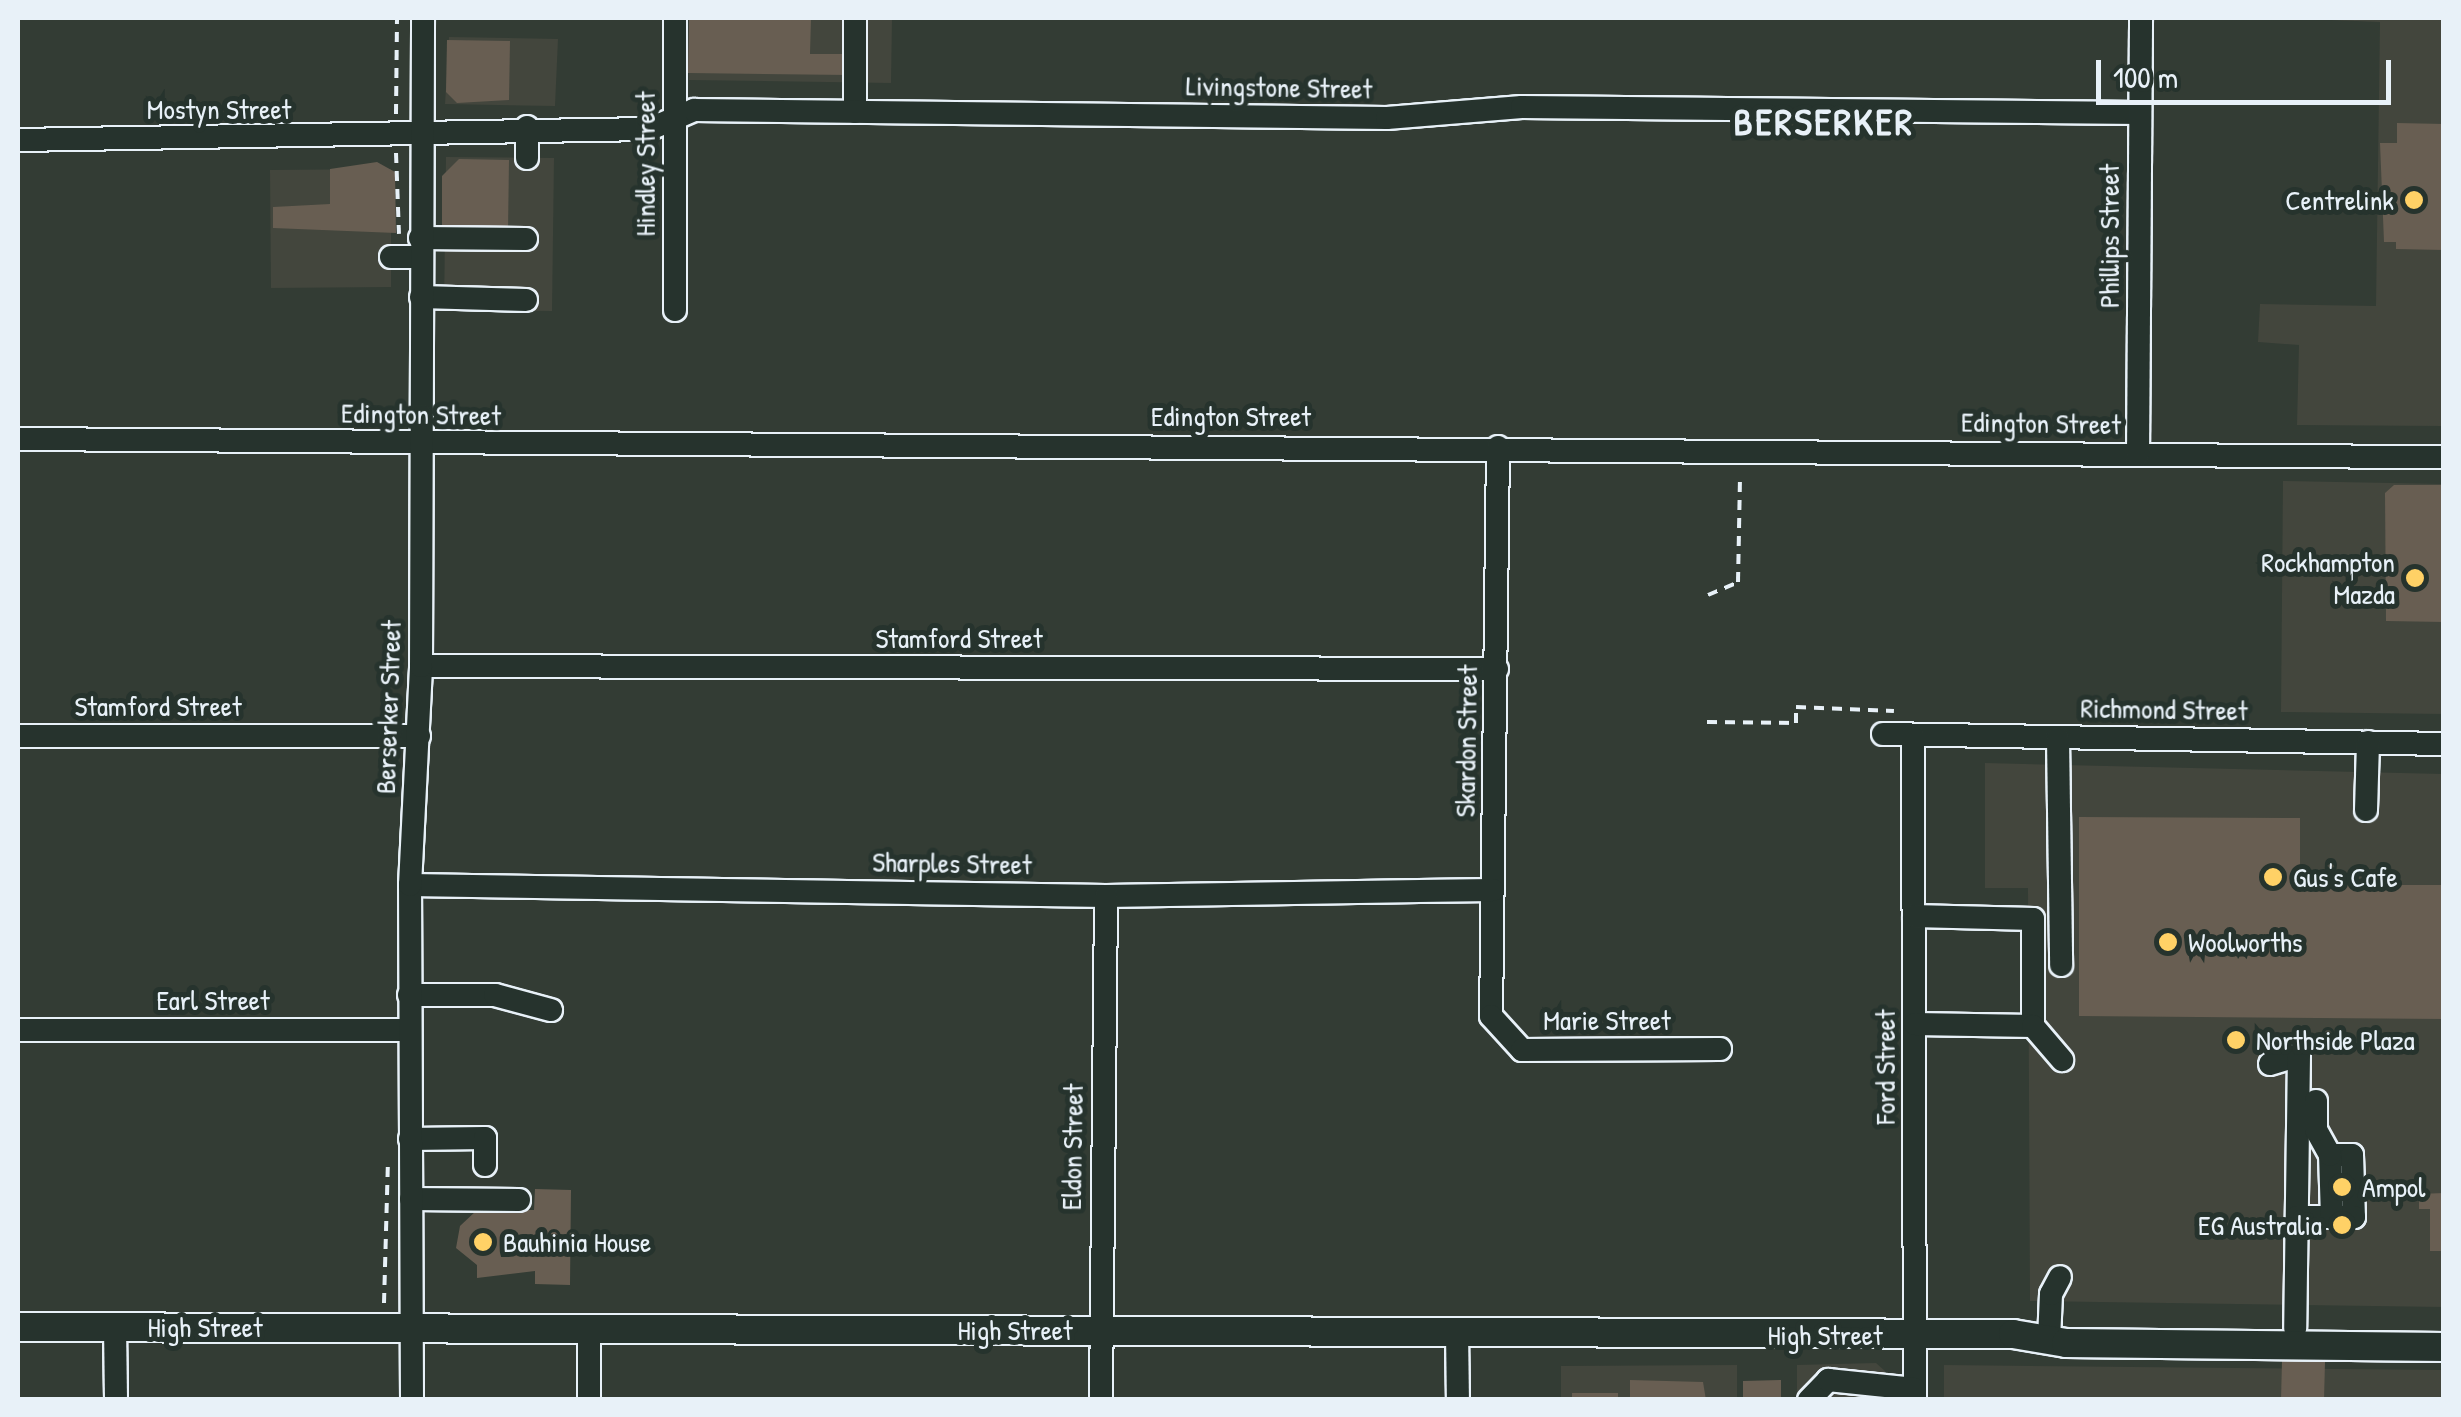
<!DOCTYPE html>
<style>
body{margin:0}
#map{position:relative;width:2461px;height:1417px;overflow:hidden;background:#333c34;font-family:"Patrick Hand",sans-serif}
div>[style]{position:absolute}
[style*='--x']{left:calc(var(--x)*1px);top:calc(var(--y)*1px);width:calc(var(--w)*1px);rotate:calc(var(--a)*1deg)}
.built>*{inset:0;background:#43463d}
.building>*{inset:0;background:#685e52}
.path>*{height:4px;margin-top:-2px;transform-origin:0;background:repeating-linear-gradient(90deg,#e8f1f8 0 10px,transparent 0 18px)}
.roads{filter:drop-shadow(2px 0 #e8f1f8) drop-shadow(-2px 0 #e8f1f8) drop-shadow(0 2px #e8f1f8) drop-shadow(0 -2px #e8f1f8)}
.minor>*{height:22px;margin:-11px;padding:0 11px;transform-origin:11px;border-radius:11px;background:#26332d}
.major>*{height:28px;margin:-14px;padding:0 14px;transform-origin:14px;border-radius:14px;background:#26332d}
.dots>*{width:28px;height:28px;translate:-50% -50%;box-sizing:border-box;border:5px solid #26332d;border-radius:50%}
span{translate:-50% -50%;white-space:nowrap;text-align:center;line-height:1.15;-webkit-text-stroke:10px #26332d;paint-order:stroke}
.street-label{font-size:28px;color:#e8f1f8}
.poi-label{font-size:28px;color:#e8f1f8}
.right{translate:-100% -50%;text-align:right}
.left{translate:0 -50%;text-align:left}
.district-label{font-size:38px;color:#e8f1f8;font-weight:700;letter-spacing:2.5px}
.frame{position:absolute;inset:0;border:20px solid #e8f1f8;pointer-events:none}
.scale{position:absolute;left:2096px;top:60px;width:295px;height:45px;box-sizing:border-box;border:5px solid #e8f1f8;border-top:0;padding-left:12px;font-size:30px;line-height:35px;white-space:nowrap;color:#e8f1f8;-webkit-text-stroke:8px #26332d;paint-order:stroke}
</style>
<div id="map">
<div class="built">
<div style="clip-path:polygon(690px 18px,892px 18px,891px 83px,689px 80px)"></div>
<div style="clip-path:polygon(2277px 18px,2443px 18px,2443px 426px,2297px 425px,2299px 345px,2258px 342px,2260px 304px,2376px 306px,2380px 22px)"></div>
<div style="clip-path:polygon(449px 37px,558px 39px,555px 106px,445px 104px)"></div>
<div style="clip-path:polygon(446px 157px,554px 158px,552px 311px,444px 310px)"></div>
<div style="clip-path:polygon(391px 169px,391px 287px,271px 288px,270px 170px)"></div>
<div style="clip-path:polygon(2283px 481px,2443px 484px,2443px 714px,2281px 712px)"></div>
<div style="clip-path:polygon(1985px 763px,2443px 774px,2443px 1307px,2030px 1301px,2028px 888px,1985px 888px)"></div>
<div style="clip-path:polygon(1876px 1363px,1885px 1371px,1886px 1399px,1797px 1399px,1797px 1365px)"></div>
<div style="clip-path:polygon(1737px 1365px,1737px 1399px,1561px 1399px,1561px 1366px)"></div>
<div style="clip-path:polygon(1944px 1365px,2443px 1370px,2443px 1399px,1944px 1399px)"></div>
</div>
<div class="building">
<div style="clip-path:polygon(689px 18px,811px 18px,810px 54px,848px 54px,848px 75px,688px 73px)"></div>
<div style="clip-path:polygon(447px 40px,510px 41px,509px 100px,457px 103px,446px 92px)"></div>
<div style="clip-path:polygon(2397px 123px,2444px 124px,2444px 250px,2396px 249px,2396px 242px,2384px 242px,2380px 143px,2397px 143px)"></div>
<div style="clip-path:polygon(459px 159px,509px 160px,508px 230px,442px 230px,442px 176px)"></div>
<div style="clip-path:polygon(377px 162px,395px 172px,396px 233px,273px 228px,273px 207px,330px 204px,330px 169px)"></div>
<div style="clip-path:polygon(2394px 485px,2444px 485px,2444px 622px,2386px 621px,2385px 493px)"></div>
<div style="clip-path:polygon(2079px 817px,2300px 818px,2300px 885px,2444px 885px,2444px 1019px,2079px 1016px)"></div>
<div style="clip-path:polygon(535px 1189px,571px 1190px,570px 1285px,535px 1284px,535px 1271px,477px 1278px,477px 1265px,456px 1248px,460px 1226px,477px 1210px,534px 1210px)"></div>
<div style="clip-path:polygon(2444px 1193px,2444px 1251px,2430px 1251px,2430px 1209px,2419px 1209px,2419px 1194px)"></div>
<div style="clip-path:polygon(2282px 1361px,2325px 1362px,2324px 1400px,2281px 1400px)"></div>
<div style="clip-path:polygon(1630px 1380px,1703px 1382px,1706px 1400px,1630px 1400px)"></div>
<div style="clip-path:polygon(1781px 1380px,1781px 1400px,1743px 1400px,1743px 1381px)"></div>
<div style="clip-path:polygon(1572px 1393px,1618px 1393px,1618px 1400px,1572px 1400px)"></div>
</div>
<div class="path">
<div style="--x:396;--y:114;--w:96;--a:-89.4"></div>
<div style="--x:396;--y:153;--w:81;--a:87.9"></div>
<div style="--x:1708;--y:595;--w:33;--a:-23"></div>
<div style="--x:1738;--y:582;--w:108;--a:-88.9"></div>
<div style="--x:1707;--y:722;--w:89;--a:0.6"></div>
<div style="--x:1796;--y:723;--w:16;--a:-90"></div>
<div style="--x:1796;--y:707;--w:98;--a:2.3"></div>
<div style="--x:384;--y:1303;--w:140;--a:-88.4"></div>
</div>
<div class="roads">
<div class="minor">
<div style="--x:855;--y:112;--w:94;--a:-90"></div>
<div style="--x:527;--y:127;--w:31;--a:90"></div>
<div style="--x:18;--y:140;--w:632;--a:-1"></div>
<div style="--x:650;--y:129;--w:48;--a:-23.4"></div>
<div style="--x:694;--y:110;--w:693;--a:0.66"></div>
<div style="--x:1387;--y:118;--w:135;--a:-4.7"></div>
<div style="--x:1522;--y:107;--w:618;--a:0.56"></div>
<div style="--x:420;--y:238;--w:106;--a:0.5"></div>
<div style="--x:391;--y:257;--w:29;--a:0"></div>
<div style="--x:421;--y:297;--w:105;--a:1.6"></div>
<div style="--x:675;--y:310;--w:292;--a:-90"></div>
<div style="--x:18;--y:439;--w:2426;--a:0.43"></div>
<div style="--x:1498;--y:447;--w:569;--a:90.7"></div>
<div style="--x:1491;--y:1016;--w:46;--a:47.6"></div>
<div style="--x:1522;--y:1050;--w:198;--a:-0.3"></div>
<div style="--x:2138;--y:455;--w:437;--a:-89.6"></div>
<div style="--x:421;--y:666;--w:1076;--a:0.16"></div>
<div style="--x:1883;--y:734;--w:561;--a:1.02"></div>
<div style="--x:1913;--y:735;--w:665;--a:89.83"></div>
<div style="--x:18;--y:736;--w:401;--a:0"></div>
<div style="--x:2058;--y:738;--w:227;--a:89.2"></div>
<div style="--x:2366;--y:810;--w:68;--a:-88.3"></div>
<div style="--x:410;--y:885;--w:696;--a:0.91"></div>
<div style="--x:1106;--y:896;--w:387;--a:-0.9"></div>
<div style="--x:1914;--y:916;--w:119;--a:1.4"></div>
<div style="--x:2033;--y:919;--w:107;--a:90"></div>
<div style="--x:409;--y:995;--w:86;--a:0"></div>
<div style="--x:495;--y:995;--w:58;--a:15"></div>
<div style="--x:1915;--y:1024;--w:118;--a:1"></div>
<div style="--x:2033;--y:1026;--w:45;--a:49.5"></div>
<div style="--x:18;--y:1030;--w:391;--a:0"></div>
<div style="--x:2270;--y:1064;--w:30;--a:-17"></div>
<div style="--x:2299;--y:1055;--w:273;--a:90.8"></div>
<div style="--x:410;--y:1139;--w:75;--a:-0.8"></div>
<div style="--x:485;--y:1138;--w:27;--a:90"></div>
<div style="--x:2330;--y:1155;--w:22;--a:0"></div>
<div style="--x:2352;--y:1155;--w:62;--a:88.2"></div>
<div style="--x:2354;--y:1217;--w:22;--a:180"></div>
<div style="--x:411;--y:1199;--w:108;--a:0.5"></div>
<div style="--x:2297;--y:1217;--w:35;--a:0"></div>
<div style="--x:2332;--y:1217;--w:62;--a:-91.8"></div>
<div style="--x:2330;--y:1155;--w:29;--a:-119"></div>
<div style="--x:2316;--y:1130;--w:29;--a:-90"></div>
<div style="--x:115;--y:1327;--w:73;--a:89.2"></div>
<div style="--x:589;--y:1328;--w:72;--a:90"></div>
<div style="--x:1457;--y:1332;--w:68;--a:89.2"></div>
<div style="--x:2049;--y:1340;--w:46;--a:-87.5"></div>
<div style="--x:2051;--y:1294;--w:19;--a:-62"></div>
<div style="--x:412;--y:1400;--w:515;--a:-90.22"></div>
<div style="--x:410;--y:885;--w:219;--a:-87.1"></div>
<div style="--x:421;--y:666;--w:648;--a:-89.82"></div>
<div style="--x:1101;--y:1400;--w:504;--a:-89.43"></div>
<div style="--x:1809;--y:1400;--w:28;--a:-46"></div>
<div style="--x:1828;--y:1380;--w:87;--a:5.9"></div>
</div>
<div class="major">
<div style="--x:18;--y:1327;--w:1995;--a:0.2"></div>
<div style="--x:2013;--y:1334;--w:54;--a:9.6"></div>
<div style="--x:2066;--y:1343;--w:378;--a:0.6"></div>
</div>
</div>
<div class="dots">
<div style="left:2414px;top:200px;background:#ffd166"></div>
<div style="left:2415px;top:578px;background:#ffd166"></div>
<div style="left:2273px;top:877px;background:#ffd166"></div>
<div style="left:2168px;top:942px;background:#ffd166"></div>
<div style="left:2236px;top:1040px;background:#ffd166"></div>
<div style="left:2342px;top:1187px;background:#ffd166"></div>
<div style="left:2342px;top:1225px;background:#ffd166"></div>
<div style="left:483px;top:1242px;background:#ffd166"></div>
</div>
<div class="street-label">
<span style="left:1279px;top:87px;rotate:1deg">Livingstone Street</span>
<span style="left:219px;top:109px">Mostyn Street</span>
<span style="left:645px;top:164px;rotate:-90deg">Hindley Street</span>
<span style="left:2109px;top:236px;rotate:-90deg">Phillips Street</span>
<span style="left:421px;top:414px;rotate:1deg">Edington Street</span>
<span style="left:1231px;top:416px">Edington Street</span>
<span style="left:2041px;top:423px;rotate:1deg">Edington Street</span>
<span style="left:959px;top:638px">Stamford Street</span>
<span style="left:158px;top:706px">Stamford Street</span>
<span style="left:388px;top:707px;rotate:-88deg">Berserker Street</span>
<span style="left:2164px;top:709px;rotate:1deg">Richmond Street</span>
<span style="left:1466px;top:741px;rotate:-89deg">Skardon Street</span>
<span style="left:952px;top:863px;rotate:1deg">Sharples Street</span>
<span style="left:213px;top:1000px">Earl Street</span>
<span style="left:1607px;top:1020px">Marie Street</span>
<span style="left:1885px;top:1067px;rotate:-90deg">Ford Street</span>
<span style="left:1072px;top:1147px;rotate:-89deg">Eldon Street</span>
<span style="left:205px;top:1327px">High Street</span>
<span style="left:1015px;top:1330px">High Street</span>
<span style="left:1825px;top:1335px">High Street</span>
</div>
<div class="poi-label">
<span class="right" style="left:2394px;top:200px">Centrelink</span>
<span class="right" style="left:2395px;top:578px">Rockhampton<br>Mazda</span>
<span class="left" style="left:2293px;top:877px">Gus's Cafe</span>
<span class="left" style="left:2188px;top:942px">Woolworths</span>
<span class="left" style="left:2256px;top:1040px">Northside Plaza</span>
<span class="left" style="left:2362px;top:1187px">Ampol</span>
<span class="right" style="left:2322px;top:1225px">EG Australia</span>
<span class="left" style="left:503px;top:1242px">Bauhinia House</span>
</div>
<div class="district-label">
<span style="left:1824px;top:122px">BERSERKER</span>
</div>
<div class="frame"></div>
<div class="scale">100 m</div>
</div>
